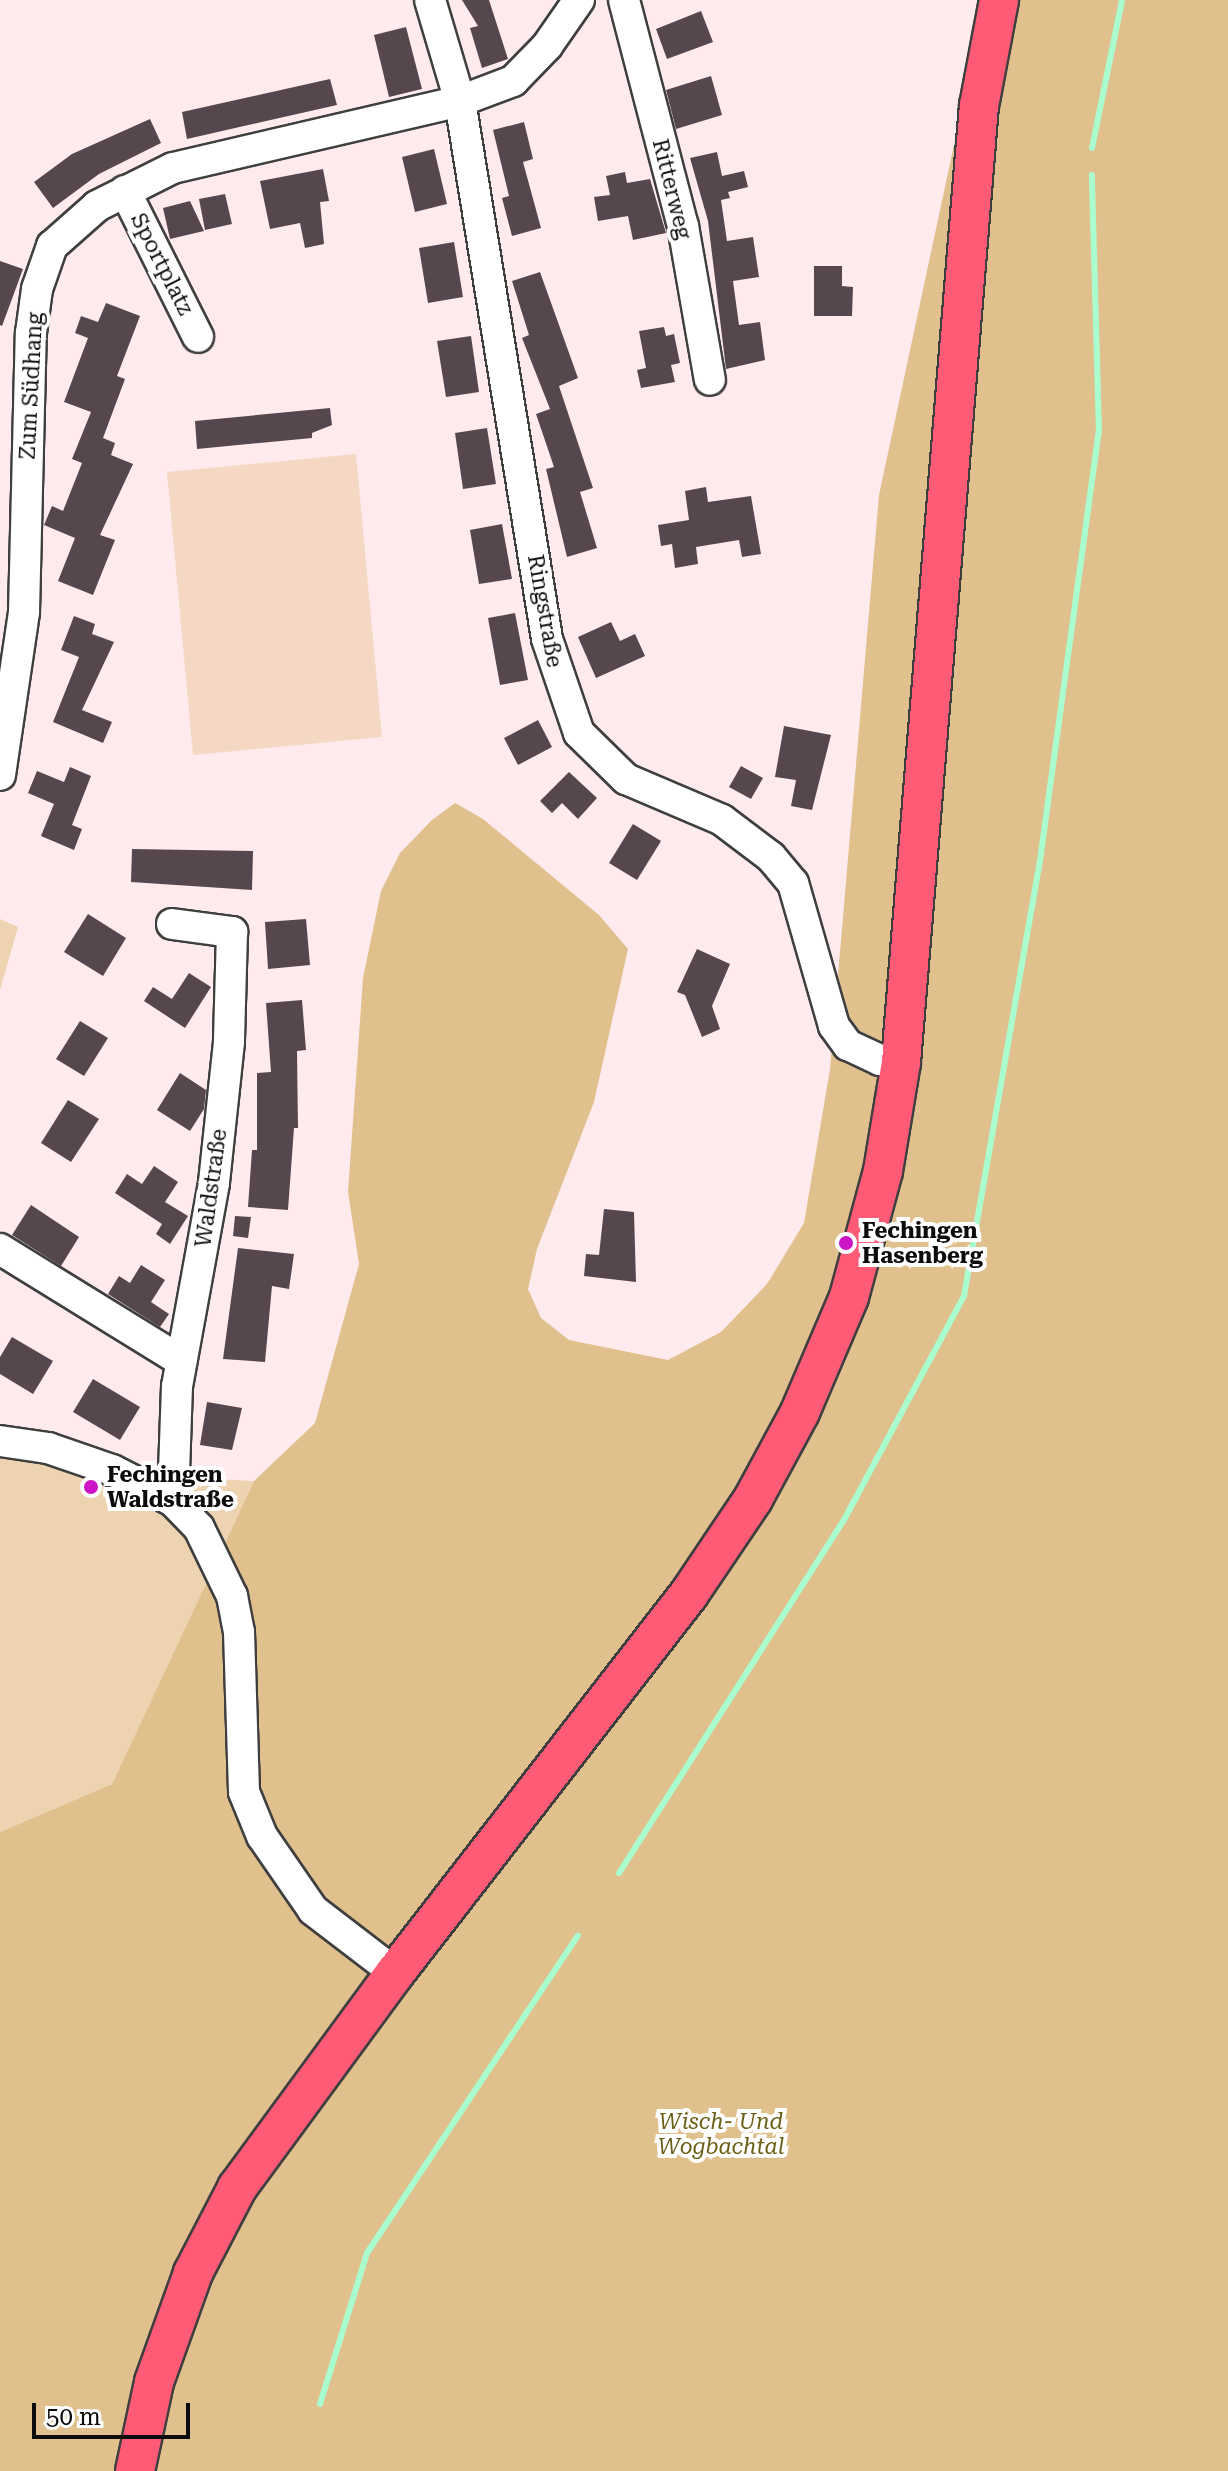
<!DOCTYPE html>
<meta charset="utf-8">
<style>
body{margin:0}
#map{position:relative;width:1228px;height:2471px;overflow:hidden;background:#ffebee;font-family:"Roboto Serif",serif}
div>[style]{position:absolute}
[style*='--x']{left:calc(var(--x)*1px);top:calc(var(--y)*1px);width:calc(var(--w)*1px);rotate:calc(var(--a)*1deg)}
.green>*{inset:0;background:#eed3b1}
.forest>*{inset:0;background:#e0c18e}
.pitch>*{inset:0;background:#f4d8c3}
.stream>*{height:6px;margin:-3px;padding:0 3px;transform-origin:3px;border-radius:3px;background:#aafdcf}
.building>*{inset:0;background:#56474f}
.roads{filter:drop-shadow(2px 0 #3f3f3f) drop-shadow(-2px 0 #3f3f3f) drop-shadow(0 2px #3f3f3f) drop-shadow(0 -2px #3f3f3f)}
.minor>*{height:30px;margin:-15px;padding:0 15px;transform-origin:15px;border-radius:15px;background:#fff}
.major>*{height:38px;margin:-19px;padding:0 19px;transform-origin:19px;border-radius:19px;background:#ff5b77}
.dots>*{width:22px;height:22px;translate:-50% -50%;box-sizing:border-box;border:4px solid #fff;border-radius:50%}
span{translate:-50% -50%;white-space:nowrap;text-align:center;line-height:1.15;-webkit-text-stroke:8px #fff;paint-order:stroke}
.street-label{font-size:22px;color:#0c0c0c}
.poi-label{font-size:22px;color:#0c0c0c;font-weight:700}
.left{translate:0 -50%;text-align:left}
.park-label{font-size:22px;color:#6b5f16;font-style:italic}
.scale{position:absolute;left:32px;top:2403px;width:158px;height:36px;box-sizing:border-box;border:4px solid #0c0c0c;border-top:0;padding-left:10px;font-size:24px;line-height:28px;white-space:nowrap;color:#0c0c0c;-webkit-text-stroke:6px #fff;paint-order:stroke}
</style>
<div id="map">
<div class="green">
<div style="clip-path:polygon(0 919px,18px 927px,0 990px)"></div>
<div style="clip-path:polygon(0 1424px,95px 1446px,155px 1476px,254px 1481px,112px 1784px,0 1832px)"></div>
</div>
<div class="forest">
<div style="clip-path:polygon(985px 0,1228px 0,1228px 2471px,0 2471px,0 1832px,112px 1784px,254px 1481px,315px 1423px,359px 1264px,348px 1192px,363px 978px,381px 891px,400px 853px,432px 820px,455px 803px,483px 819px,599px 915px,628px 949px,594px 1102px,537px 1249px,528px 1289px,541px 1318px,569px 1340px,668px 1360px,721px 1332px,767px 1284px,804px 1223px,830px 1069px,879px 495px)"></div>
</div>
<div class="pitch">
<div style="clip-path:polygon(356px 454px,382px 737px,193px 755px,167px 472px)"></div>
</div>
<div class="stream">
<div style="--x:1092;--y:148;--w:151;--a:-78.5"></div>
<div style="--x:619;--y:1873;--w:421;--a:-57.5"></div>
<div style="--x:845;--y:1518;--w:252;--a:-61.8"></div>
<div style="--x:964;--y:1296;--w:450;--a:-80.1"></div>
<div style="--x:1041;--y:853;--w:425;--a:-82.2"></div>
<div style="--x:1099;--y:432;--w:257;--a:-91.6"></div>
<div style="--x:320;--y:2404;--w:158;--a:-72.7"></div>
<div style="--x:367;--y:2253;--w:381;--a:-56.4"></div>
</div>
<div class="building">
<div style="clip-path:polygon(462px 0,489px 0,508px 59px,482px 68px,470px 28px,478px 26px)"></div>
<div style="clip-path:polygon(701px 11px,713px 42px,667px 59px,656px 29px)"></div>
<div style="clip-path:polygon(406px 27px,422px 89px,389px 97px,374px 35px)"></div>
<div style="clip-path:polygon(711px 76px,722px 115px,676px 129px,666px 90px)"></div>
<div style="clip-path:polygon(330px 79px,337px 105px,187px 139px,182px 112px)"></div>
<div style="clip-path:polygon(150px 119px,161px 143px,99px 174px,53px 208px,34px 182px,72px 154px)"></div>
<div style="clip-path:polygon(524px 122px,533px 159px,523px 162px,541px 228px,512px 236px,502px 198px,509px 196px,493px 130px)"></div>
<div style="clip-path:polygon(434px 149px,447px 204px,415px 212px,402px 157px)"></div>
<div style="clip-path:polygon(717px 152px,722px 176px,744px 171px,748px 187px,728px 192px,730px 198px,721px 200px,727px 241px,753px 237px,759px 277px,733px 281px,739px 325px,760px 322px,765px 360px,726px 369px,708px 221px,690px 158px)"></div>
<div style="clip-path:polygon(323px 169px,329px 201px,320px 202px,324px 244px,305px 248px,300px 223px,270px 229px,260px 181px)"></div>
<div style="clip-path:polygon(625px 172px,627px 183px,650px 179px,666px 233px,633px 240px,628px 216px,598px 221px,594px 197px,610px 195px,606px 176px)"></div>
<div style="clip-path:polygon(225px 194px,232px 224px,205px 230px,199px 199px)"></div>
<div style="clip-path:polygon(190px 201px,204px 231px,170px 239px,163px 208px)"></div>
<div style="clip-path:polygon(454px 242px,463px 297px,428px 303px,419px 248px)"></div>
<div style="clip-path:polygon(0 261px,23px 269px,2px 326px,0 325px)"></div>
<div style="clip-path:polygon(814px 266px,842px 266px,842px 286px,853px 287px,852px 316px,814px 316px)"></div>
<div style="clip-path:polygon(540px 272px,578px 378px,559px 386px,593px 488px,580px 492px,597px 548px,567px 557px,546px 469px,554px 467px,536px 414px,550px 409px,522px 338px,529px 335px,512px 281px)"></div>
<div style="clip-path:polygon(106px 303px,140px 316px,117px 376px,125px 379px,103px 438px,115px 443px,111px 455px,133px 464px,100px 535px,115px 540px,93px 595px,58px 581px,75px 538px,44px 525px,52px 506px,63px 511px,82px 463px,72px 459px,91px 412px,64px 402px,88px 338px,75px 333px,81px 316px,98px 322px)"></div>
<div style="clip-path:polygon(664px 327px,666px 336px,674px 334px,680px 363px,671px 365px,675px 382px,641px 388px,637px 370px,646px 368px,639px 331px)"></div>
<div style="clip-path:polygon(471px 336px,479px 392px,446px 397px,437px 341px)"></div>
<div style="clip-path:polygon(330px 408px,332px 425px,312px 433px,312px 438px,197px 449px,195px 421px)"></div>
<div style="clip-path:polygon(487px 428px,496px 484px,463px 489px,455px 433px)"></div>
<div style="clip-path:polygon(706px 487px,708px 502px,751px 496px,761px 554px,742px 557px,739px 540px,696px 547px,698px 564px,675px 568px,672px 544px,661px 546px,658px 525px,689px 520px,685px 491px)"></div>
<div style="clip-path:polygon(502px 524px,512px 579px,479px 584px,470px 530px)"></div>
<div style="clip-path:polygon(515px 613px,528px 680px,500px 685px,488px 618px)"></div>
<div style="clip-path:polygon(74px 616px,95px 624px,92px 634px,114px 642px,82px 710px,112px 722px,103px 743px,53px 722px,79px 657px,61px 650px)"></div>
<div style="clip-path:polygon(611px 622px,620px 641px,635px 634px,645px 656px,596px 678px,578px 637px)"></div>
<div style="clip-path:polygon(538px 720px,552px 747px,518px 765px,504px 738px)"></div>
<div style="clip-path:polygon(784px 726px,831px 735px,812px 810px,791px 806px,796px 780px,775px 777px)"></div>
<div style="clip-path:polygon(741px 766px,763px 778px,751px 799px,729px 787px)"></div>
<div style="clip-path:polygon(70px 767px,91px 776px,72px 825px,82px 829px,74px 850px,41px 836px,54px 804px,28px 793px,37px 771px,64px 782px)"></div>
<div style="clip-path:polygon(569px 772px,597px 798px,578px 819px,562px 803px,552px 813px,540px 801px)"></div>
<div style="clip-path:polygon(633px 824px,661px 841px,637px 880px,609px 863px)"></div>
<div style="clip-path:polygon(132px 849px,253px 851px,252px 890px,131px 882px)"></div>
<div style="clip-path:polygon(88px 914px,126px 938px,103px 976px,64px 952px)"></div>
<div style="clip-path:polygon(306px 919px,310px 965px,268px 969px,265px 922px)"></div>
<div style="clip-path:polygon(697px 949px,730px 964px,712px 1006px,720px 1029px,702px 1037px,685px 995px,677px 992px)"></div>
<div style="clip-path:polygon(189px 973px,211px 987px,185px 1028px,144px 1001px,153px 987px,172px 999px)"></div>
<div style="clip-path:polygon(302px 1000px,306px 1050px,297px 1051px,298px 1128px,294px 1128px,288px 1210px,248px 1207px,252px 1150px,257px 1150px,257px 1073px,271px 1072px,266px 1003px)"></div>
<div style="clip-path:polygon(80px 1021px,108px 1038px,84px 1076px,56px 1059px)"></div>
<div style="clip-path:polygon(180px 1073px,206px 1090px,204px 1109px,190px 1131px,157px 1110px)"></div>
<div style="clip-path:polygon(68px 1100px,99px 1119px,71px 1162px,41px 1143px)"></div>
<div style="clip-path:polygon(154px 1166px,178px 1182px,165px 1202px,188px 1216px,170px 1244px,156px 1234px,162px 1224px,115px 1193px,127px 1174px,142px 1184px)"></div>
<div style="clip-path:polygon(31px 1205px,79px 1237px,61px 1266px,12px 1235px)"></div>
<div style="clip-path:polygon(604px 1209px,634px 1212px,636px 1282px,584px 1276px,586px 1254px,599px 1255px)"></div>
<div style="clip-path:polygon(235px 1216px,251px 1217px,248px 1238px,233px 1236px)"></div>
<div style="clip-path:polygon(238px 1248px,294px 1254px,289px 1289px,272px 1286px,265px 1362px,223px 1359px)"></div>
<div style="clip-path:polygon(141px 1265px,165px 1280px,151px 1302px,169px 1314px,160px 1327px,108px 1294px,119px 1276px,130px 1283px)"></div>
<div style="clip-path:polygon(12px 1337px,53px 1361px,33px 1394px,0 1374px,0 1357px)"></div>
<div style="clip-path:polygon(93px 1379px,140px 1407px,120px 1440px,73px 1412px)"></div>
<div style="clip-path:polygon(207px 1402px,242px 1408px,232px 1450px,200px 1445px)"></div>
</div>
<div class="roads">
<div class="minor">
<div style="--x:430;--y:0;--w:105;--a:73.5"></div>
<div style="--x:460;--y:101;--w:545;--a:80.81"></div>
<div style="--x:547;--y:639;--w:99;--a:71.2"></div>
<div style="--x:579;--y:733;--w:66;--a:44.4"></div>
<div style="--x:626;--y:779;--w:104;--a:23.1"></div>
<div style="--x:722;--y:820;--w:61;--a:37.1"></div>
<div style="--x:771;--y:857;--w:34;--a:50"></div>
<div style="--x:793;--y:883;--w:149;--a:74"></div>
<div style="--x:834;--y:1026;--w:24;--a:54"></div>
<div style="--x:848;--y:1045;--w:35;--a:25"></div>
<div style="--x:880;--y:1060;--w:21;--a:5"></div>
<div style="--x:624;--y:0;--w:234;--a:75.4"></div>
<div style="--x:683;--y:226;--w:156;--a:80.1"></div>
<div style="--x:125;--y:191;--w:163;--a:63.4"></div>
<div style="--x:0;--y:775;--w:165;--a:-81.6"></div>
<div style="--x:24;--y:612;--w:279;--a:-88.6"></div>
<div style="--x:31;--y:333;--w:44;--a:-82.2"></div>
<div style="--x:37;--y:289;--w:46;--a:-70.8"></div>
<div style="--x:52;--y:246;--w:60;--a:-41.6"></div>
<div style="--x:97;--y:206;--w:85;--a:-26.6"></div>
<div style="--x:173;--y:168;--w:295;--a:-13.1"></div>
<div style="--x:460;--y:101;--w:57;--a:-20.7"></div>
<div style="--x:513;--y:81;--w:49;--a:-45.8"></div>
<div style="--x:547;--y:46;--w:56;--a:-55.2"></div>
<div style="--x:172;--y:924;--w:61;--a:7.6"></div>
<div style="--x:232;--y:932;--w:110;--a:91.6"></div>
<div style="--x:229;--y:1042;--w:142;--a:96.1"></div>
<div style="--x:214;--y:1183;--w:206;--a:100.3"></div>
<div style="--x:177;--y:1386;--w:115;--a:92"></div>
<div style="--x:0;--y:1249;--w:213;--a:31.7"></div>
<div style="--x:0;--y:1441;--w:49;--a:8.3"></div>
<div style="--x:48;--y:1448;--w:68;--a:19"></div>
<div style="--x:112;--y:1470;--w:68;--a:26.9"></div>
<div style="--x:173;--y:1501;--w:37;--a:46"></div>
<div style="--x:199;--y:1528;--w:76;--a:64.1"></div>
<div style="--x:232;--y:1596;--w:37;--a:79"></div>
<div style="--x:239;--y:1632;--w:160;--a:88.2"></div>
<div style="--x:244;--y:1792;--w:48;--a:67.8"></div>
<div style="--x:262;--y:1836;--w:90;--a:55.4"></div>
<div style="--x:313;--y:1910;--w:103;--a:37.5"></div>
</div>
<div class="major">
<div style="--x:135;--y:2471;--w:91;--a:-77.9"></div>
<div style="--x:154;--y:2382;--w:116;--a:-70.3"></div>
<div style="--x:193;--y:2273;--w:96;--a:-62.6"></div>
<div style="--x:237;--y:2188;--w:267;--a:-53.7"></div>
<div style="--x:395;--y:1973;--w:480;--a:-52.2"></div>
<div style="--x:689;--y:1594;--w:115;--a:-56"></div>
<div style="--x:753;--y:1499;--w:99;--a:-61.6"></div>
<div style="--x:800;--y:1412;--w:125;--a:-66.9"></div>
<div style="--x:849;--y:1297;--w:131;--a:-74.9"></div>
<div style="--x:883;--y:1171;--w:110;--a:-80.6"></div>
<div style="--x:901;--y:1062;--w:959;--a:-85.34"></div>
<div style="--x:979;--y:106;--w:108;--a:-79.3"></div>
</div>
</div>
<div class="dots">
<div style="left:846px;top:1243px;background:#cb15c6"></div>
<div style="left:91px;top:1487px;background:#cb15c6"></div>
</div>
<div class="street-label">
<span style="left:672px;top:189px;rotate:76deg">Ritterweg</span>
<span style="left:162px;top:264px;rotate:63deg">Sportplatz</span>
<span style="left:31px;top:386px;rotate:-87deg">Zum Südhang</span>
<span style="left:545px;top:611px;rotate:80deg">Ringstraße</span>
<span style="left:211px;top:1188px;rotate:-82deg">Waldstraße</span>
</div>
<div class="poi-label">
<span class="left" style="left:862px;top:1243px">Fechingen<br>Hasenberg</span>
<span class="left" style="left:107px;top:1487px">Fechingen<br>Waldstraße</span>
</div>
<div class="park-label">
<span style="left:721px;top:2134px">Wisch- Und<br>Wogbachtal</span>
</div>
<div class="scale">50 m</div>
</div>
